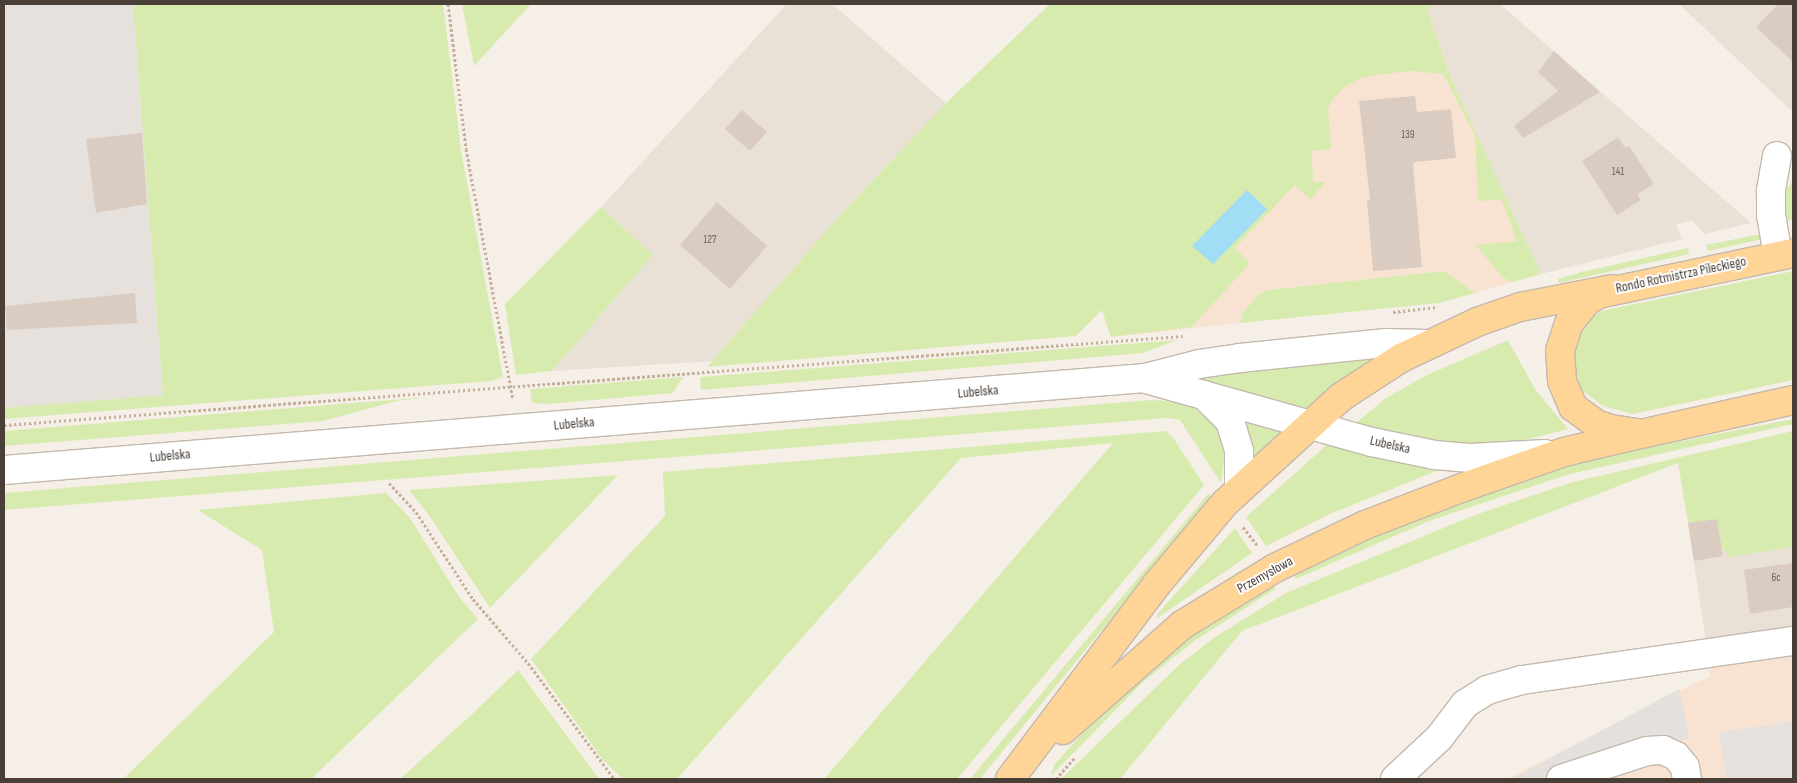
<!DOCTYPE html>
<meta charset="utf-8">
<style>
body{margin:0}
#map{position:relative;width:1797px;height:783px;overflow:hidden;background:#f5efe8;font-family:"Sofia Sans Condensed",sans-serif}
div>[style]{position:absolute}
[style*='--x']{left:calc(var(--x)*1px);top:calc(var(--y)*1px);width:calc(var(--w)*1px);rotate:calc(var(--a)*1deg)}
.residential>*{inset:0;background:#e9e1d6}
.commercial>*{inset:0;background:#f8e3d2}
.industrial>*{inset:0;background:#e7e1dd}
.green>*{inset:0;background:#d8ebaf}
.parking>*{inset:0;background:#e3e0dd}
.water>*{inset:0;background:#a1ddf5}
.building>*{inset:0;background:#daccc0}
.path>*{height:3px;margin-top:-1.5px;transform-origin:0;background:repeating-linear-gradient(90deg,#c4b09a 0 2.5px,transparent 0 5px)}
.roads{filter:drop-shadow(1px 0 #c4b9ad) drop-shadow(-1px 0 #c4b9ad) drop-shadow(0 1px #c4b9ad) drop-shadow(0 -1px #c4b9ad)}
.minor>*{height:28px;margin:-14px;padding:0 14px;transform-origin:14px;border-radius:14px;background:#fff}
.major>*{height:28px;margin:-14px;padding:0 14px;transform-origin:14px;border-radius:14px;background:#ffd497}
span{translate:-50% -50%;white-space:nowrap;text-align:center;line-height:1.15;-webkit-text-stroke:4px #fff;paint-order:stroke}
.number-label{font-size:11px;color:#6d6258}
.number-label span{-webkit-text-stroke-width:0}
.street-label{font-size:14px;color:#493f36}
.frame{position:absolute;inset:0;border:5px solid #493f36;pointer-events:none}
</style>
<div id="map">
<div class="residential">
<div style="clip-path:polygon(787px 4px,832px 4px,946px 103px,842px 213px,713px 361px,552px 371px,653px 255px,601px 207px)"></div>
<div style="clip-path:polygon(1434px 4px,1500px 4px,1751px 223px,1705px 234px,1691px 220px,1676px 225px,1682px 239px,1541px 274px,1451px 78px,1427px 10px)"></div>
<div style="clip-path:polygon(1679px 4px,1793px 4px,1793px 112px,1779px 99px)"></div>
<div style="clip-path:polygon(1723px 518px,1729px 557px,1793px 547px,1793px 628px,1706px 642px,1688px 523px)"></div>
</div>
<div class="commercial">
<div style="clip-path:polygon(1427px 10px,1458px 94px,1541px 274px,1475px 293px,1444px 271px,1267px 290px,1255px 298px,1242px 314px,1240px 323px,1111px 337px,1102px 310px)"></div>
<div style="clip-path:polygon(1793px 628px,1793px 721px,1720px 732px,1726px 779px,1507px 779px,1710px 676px,1706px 642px)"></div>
</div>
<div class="industrial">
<div style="clip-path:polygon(4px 4px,133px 4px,163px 395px,4px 408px)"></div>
<div style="clip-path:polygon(1793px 721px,1793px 779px,1726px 779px,1719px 732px)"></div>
</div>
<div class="green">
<div style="clip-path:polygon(133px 4px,443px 4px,461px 150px,503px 377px,491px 381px,4px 419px,4px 408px,163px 395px)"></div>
<div style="clip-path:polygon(462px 4px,531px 4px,474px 66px)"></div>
<div style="clip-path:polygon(1050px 4px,1434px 4px,1427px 10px,1451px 78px,1541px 274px,1513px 282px,1502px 277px,1476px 245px,1517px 241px,1502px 200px,1478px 201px,1475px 135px,1443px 74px,1410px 71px,1362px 77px,1343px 88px,1334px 98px,1328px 108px,1331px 149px,1312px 151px,1313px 182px,1325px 182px,1311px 200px,1295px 185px,1235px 248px,1250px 263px,1192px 327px,1111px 337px,1102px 310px,1076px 336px,707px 367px,842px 213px,946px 103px)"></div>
<div style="clip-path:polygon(1793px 181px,1793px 219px,1779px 223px,1782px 194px)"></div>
<div style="clip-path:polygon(601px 207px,653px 255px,552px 371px,516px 375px,505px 304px)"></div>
<div style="clip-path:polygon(1766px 233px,1768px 238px,1708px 251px,1706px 245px)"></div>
<div style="clip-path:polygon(1688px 248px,1689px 254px,1559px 283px,1558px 279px,1582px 272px)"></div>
<div style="clip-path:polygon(1444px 271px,1475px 293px,1439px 303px,1240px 323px,1242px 314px,1256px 297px,1267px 290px)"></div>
<div style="clip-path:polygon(1793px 271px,1793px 380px,1633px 414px,1603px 406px,1582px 390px,1574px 366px,1576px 343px,1590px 320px,1601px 311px)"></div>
<div style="clip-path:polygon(1177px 340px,1143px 353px,701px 390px,700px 377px)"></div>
<div style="clip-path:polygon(1508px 340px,1535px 389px,1568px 429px,1509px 444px,1460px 447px,1361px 426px,1357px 422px,1386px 398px,1427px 375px)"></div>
<div style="clip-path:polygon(1379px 357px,1311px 409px,1196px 378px,1198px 375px)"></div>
<div style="clip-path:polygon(683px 377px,673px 393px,549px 404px,532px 403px,530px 389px)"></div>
<div style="clip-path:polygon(429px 397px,397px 401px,323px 421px,4px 446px,4px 431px)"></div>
<div style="clip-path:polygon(1152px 400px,1178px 402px,1193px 407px,1212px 424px,1219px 434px,1225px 456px,1221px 483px,1180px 420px,1167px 418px,4px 510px,4px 493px)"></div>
<div style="clip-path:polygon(1239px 415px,1293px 427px,1252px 463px)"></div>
<div style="clip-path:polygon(1793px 419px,1793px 424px,1570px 474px,1429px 521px,1296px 579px,1291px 572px,1340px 549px,1508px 484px,1611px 455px)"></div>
<div style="clip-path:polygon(1165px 431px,1172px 436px,1204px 485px,957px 779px,824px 779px,1113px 443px,961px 458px,677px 779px,623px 779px,602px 759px,531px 659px,665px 516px,663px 472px)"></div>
<div style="clip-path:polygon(1793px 431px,1793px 547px,1729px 557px,1722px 547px,1717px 519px,1688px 523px,1678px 463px,1242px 631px,1120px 779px,1061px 779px,1180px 664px,1215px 637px,1286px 593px,1475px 515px,1573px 482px)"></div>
<div style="clip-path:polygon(1330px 442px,1441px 469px,1330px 514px,1266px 546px,1246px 517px)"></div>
<div style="clip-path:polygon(618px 475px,490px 608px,429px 515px,409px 490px)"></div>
<div style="clip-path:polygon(386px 493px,410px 518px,459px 597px,478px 619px,311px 779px,123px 779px,274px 632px,262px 550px,198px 510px)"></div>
<div style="clip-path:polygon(1209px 493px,1212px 501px,1164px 554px,980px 779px,970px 779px)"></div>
<div style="clip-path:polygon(1235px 528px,1252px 553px,1156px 619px,1158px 613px)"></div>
<div style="clip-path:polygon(1272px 583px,1275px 589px,1193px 642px,1143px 682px,1051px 776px,1054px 765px,1097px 717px,1193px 633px)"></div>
<div style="clip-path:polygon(518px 670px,599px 779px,400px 779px,469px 717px)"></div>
</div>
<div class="parking">
<div style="clip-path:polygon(1679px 689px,1690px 738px,1561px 779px,1512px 779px)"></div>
</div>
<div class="water">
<div style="clip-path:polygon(1247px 190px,1267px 209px,1213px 264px,1192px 246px)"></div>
</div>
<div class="building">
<div style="clip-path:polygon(1778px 4px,1793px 4px,1793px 62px,1756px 27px)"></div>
<div style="clip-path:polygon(1554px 51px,1600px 92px,1523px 138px,1514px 126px,1558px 91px,1538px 72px)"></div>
<div style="clip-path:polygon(1415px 96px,1417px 112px,1451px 109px,1456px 158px,1415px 162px,1413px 165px,1422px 267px,1373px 271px,1367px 200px,1370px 200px,1359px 101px)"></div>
<div style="clip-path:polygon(742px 110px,767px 132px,750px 151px,725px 129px)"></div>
<div style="clip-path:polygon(142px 133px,147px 204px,96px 213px,86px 139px)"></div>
<div style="clip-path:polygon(1618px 137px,1625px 148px,1629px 146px,1654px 184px,1637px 194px,1641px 200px,1617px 215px,1582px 161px)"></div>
<div style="clip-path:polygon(717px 202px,767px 246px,730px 289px,680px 245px)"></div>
<div style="clip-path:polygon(135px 293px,137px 323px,7px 330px,5px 306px)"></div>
<div style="clip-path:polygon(1717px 519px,1723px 556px,1694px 561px,1688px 523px)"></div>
<div style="clip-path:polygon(1793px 563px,1793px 607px,1750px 614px,1744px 570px)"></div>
</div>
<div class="path">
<div style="--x:448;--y:4;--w:146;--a:82.9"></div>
<div style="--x:466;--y:149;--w:255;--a:79.4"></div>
<div style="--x:1393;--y:312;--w:44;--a:-6.5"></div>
<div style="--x:4;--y:425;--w:1182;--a:-4.32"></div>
<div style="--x:389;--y:483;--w:40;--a:47"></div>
<div style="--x:416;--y:512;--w:104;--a:56.8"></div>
<div style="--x:473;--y:599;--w:84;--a:49.3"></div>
<div style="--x:528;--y:663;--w:144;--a:53.4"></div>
<div style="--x:1243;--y:527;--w:23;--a:52"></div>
<div style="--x:1056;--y:779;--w:29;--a:-49"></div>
</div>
<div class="roads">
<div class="minor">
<div style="--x:1777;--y:156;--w:36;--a:100"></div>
<div style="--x:1771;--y:191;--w:24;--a:90"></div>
<div style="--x:1771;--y:215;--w:41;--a:80.1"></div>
<div style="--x:1146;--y:379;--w:235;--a:15.6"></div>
<div style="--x:1372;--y:442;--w:64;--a:11.7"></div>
<div style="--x:1435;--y:455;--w:36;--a:5"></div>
<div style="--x:1471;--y:458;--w:74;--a:-3.1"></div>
<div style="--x:1204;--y:395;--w:37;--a:45"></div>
<div style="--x:1230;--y:421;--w:31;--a:73"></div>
<div style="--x:1239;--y:451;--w:36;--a:90"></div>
<div style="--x:4;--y:470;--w:1145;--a:-4.61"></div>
<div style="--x:1145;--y:378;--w:56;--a:-14.5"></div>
<div style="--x:1199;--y:364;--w:41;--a:-8.3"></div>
<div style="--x:1240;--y:358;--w:147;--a:-5.9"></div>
<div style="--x:1386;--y:343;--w:42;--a:1.4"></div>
<div style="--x:1395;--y:779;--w:60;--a:-43"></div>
<div style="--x:1439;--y:738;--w:43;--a:-52.6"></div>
<div style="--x:1465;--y:704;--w:26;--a:-32"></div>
<div style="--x:1487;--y:690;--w:36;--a:-16"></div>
<div style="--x:1522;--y:680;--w:274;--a:-8.2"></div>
<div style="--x:1561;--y:779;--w:90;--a:-18"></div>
<div style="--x:1647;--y:751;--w:16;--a:-4"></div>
<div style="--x:1663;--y:750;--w:14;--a:25"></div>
<div style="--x:1676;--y:756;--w:14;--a:51"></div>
<div style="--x:1685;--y:767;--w:12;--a:81"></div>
</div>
<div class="major">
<div style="--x:1793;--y:253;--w:198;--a:168.1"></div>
<div style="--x:1599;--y:294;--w:14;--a:150"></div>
<div style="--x:1587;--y:301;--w:28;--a:129"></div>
<div style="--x:1569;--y:323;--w:29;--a:108"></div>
<div style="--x:1560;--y:351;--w:30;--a:86"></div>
<div style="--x:1562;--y:381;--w:28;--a:67"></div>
<div style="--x:1573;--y:407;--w:29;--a:36"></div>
<div style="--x:1596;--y:424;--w:16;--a:18"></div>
<div style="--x:1611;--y:429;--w:30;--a:9"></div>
<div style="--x:1641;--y:434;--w:156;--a:-12.6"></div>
<div style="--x:1063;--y:730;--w:159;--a:-41.4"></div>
<div style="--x:1182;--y:625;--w:109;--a:-31.5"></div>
<div style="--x:1275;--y:568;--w:100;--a:-25.5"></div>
<div style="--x:1365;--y:525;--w:106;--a:-21"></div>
<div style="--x:1464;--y:487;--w:106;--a:-19.3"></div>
<div style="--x:1564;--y:452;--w:79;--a:-13.2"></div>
<div style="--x:1010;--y:779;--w:244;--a:-53"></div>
<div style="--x:1157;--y:584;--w:106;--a:-50"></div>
<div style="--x:1225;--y:503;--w:157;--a:-42.4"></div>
<div style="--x:1341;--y:397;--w:72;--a:-33"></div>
<div style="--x:1401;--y:358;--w:84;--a:-25.3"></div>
<div style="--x:1477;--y:322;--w:46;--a:-19.2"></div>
<div style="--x:1520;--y:307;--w:94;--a:-11.1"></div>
</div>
</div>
<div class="number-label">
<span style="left:1408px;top:135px">139</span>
<span style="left:1618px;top:172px">141</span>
<span style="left:710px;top:240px">127</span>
<span style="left:1776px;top:578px">6c</span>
</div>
<div class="street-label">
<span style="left:1681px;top:275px;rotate:-12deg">Rondo Rotmistrza Pileckiego</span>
<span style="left:978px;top:392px;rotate:-5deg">Lubelska</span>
<span style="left:574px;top:424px;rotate:-5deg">Lubelska</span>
<span style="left:1390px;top:445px;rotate:13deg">Lubelska</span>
<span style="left:170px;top:456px;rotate:-5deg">Lubelska</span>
<span style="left:1265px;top:575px;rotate:-29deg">Przemysłowa</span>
</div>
<div class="frame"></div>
</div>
